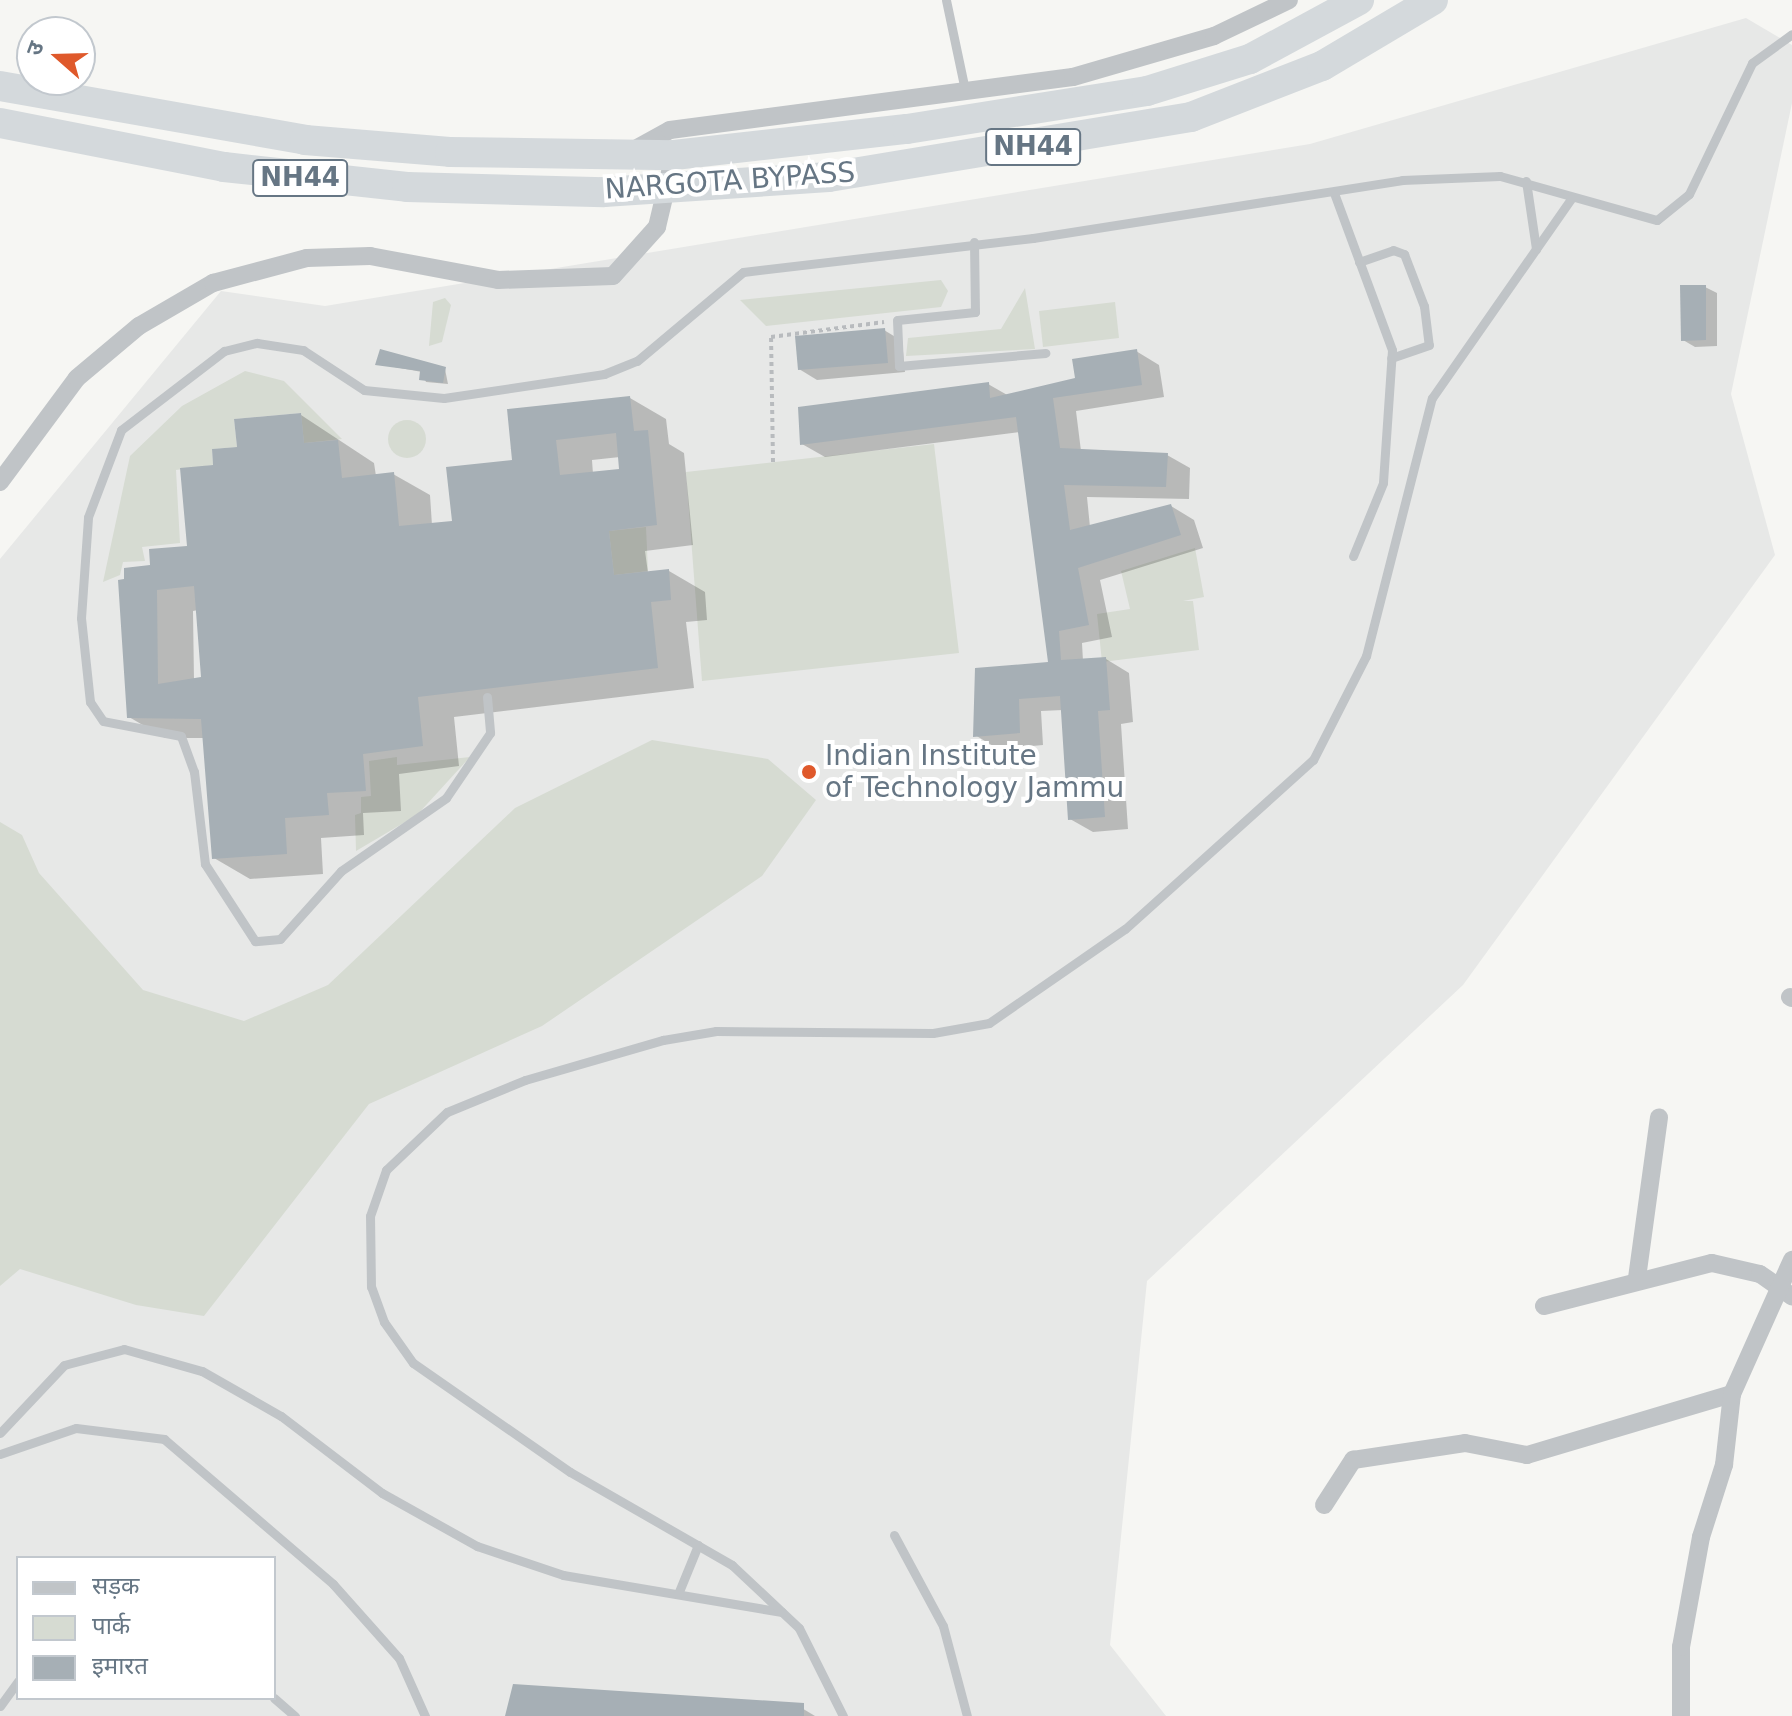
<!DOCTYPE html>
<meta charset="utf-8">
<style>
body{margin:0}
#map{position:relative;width:1792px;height:1716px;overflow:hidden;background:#f6f6f3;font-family:"DejaVu Sans","Noto Sans Devanagari",sans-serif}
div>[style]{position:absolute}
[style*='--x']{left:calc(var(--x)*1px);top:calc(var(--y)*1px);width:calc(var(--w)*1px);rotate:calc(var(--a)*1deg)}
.built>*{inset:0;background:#e7e8e7}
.green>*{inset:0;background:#d6dbd2}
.round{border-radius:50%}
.shadow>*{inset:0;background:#0003}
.building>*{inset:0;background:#a6afb5}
.path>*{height:4px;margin-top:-2px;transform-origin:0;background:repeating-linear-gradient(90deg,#b8bbbe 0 4px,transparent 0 8px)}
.service>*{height:9px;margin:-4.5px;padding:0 4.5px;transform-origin:4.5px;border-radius:4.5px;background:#c0c4c7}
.minor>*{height:18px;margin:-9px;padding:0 9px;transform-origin:9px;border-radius:9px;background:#c0c4c7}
.trunk>*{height:30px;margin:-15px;padding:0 15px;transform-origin:15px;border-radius:15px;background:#d4d9dc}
.dots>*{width:22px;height:22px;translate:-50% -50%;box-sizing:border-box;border:4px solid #fff;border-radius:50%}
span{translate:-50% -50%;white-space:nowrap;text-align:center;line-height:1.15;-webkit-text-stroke:8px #fff;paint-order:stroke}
.shield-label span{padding:2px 6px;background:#fff;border:2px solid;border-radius:6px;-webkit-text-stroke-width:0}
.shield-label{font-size:26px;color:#667684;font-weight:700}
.street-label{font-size:28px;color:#667684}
.poi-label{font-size:28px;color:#667684}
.left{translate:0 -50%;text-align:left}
.legend{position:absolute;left:16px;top:1556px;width:260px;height:144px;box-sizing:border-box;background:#fff;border:2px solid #c2c8ce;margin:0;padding:10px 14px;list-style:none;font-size:24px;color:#667684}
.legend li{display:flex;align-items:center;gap:16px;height:40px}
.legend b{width:40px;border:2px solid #c2c8ce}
.north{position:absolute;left:16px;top:16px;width:80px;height:80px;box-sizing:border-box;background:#fff;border:2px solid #c2c8ce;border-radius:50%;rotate:290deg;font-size:22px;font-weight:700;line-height:32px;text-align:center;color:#667684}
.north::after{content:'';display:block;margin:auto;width:28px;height:36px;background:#df592b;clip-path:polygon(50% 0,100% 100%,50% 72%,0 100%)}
</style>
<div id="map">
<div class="built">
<div style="clip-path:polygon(evenodd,1746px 18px,1792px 45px,1792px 103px,1731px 394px,1775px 555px,1463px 985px,1147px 1281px,1110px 1645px,1166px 1716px,0 1716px,0 559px,221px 291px,325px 306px,1310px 144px,1746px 18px,18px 1558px,274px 1558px,274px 1698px,18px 1698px,18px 1558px)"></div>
</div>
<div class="green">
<div style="clip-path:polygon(941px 280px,948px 291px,941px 307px,766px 326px,740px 300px)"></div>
<div style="clip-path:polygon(1025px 288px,1035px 349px,906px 356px,908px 338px,1001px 329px)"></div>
<div style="clip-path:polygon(445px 298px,451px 305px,442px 342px,429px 346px,433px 302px)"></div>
<div style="clip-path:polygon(1115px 302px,1119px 338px,1043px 347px,1039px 311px)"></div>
<div style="clip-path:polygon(245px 371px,284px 381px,342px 439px,304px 443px,301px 413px,234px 419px,237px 447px,212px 449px,213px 465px,176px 470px,180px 543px,142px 547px,145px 561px,123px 562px,120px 575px,103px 582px,130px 456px,182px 406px)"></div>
<div class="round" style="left:388px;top:420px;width:38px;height:38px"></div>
<div style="clip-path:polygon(934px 444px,959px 653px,702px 681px,686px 472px)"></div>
<div style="clip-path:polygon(646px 527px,648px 571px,614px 575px,609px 531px)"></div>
<div style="clip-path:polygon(1195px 548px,1204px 597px,1183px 601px,1193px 601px,1199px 650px,1102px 662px,1097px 614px,1130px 609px,1121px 571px)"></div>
<div style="clip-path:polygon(652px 740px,768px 759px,816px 800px,762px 876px,542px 1026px,369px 1104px,204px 1316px,136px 1305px,20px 1269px,0 1286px,0 822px,22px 835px,39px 873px,143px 990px,244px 1021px,328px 985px,515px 808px)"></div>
<div style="clip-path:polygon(397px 757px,397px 765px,470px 757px,417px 815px,356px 851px,355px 815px,361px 813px,361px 797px,371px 796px,369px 761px)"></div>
</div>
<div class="shadow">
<div style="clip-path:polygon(1705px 287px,1717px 293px,1717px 346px,1695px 347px,1683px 340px)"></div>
<div style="clip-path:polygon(884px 330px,902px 341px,905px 372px,817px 380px,799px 369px)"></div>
<div style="clip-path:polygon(1136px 351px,1159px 365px,1164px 397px,1076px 411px,1081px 451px,1167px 455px,1190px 468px,1189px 499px,1087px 497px,1090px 527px,1171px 506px,1194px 520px,1203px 548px,1100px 580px,1112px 637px,1082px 643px,1083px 661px,1106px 659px,1129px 673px,1133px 722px,1121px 724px,1128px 829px,1093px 832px,1070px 819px,1063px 710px,1041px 711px,1043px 745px,998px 749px,975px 735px,1050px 664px,1020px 432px,825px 457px,802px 444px,988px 384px,1009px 396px,1078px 380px)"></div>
<div style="clip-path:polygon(378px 364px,445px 369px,448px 384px,426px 382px,422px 372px)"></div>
<div style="clip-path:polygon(evenodd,630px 398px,666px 419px,669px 444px,684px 453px,693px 545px,645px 551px,648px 573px,669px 571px,705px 592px,707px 620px,686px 622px,694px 688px,454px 717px,459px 766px,399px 774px,401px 811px,363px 813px,364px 835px,321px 838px,323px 874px,250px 879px,214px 858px,204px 738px,165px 738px,129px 717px,152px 567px,189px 548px,215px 467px,301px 415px,374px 463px,376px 476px,393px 474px,430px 495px,432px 525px,454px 522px,514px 462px,630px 398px,620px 457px,622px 471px,593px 474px,592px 460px,620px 457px,630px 398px,198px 610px,204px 678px,194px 680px,193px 611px,198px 610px)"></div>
<div style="clip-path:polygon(795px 1704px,815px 1716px,507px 1716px)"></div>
</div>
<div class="building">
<div style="clip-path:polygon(1680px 285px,1706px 285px,1706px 340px,1681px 341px)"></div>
<div style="clip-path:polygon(885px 328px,888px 363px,798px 370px,795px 336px)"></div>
<div style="clip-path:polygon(380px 349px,446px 367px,443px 383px,419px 380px,420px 371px,375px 365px)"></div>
<div style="clip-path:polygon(1137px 349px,1142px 385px,1053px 398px,1060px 448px,1168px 453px,1166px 487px,1064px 485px,1070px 530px,1171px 504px,1181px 535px,1078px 568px,1089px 625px,1059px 631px,1061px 660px,1106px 657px,1110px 710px,1098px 711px,1105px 817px,1068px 820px,1060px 696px,1019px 699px,1020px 733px,973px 737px,975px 668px,1048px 662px,1016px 417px,800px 445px,798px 407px,989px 382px,990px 398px,1075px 378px,1072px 359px)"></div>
<div style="clip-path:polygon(evenodd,630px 396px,634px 431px,648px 430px,657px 525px,609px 531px,614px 575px,669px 569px,671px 600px,651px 602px,658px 668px,418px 697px,423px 746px,363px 754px,366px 791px,327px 793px,329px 815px,285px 818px,287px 854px,212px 859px,201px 719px,127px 718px,118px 580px,124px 579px,124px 568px,150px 565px,149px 549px,187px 546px,180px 468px,213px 465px,212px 449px,237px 447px,234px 419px,301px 413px,304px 443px,338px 440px,342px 478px,394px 472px,399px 526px,452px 521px,446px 467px,512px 460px,507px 409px,630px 396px,616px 433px,619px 469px,560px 475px,556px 440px,616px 433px,630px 396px,194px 586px,201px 677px,158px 684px,157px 590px,194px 586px)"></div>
<div style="clip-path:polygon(513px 1684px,804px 1703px,804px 1716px,505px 1716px)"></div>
</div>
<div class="path">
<div style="--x:773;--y:462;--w:125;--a:-90.9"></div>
<div style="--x:771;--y:337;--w:114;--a:-7.6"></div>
</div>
<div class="service">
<div style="--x:946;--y:0;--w:92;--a:78.1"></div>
<div style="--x:1526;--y:181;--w:69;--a:81.6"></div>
<div style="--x:1334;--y:193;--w:167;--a:69.7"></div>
<div style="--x:1392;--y:350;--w:133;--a:93.9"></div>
<div style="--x:1383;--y:483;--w:79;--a:112.3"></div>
<div style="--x:974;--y:242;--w:70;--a:89.2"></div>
<div style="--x:975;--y:312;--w:78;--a:174.1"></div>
<div style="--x:897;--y:320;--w:46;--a:87.5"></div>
<div style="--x:899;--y:366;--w:147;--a:-5.1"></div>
<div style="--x:1359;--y:262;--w:36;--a:-19"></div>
<div style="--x:1393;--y:250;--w:12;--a:20"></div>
<div style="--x:1404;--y:254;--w:56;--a:69"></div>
<div style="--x:1424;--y:306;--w:39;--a:83"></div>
<div style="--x:1429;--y:345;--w:40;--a:161.1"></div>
<div style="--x:487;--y:697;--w:36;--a:85"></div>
<div style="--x:490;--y:733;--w:78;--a:124.1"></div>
<div style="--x:446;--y:798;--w:128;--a:145.2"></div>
<div style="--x:341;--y:871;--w:91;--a:131.9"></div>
<div style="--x:280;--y:939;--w:25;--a:175"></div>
<div style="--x:255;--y:941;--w:92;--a:-123"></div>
<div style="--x:205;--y:864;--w:93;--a:-96.8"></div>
<div style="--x:194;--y:772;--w:38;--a:-110"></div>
<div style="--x:181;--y:736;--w:79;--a:-169.1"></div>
<div style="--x:103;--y:721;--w:23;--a:-124"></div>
<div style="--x:90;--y:702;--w:84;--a:-96.1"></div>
<div style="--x:81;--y:618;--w:101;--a:-86"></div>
<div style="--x:88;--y:517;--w:93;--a:-69.2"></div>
<div style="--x:121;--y:430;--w:130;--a:-37.5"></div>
<div style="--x:224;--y:351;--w:34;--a:-14"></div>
<div style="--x:257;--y:343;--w:47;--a:8.7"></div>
<div style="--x:303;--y:350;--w:73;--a:33.3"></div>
<div style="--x:364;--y:390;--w:80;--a:5.7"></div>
<div style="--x:444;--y:398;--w:162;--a:-8.5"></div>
<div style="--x:604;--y:374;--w:35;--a:-22"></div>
<div style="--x:637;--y:361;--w:138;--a:-40"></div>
<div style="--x:743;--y:272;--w:292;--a:-6.7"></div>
<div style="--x:1033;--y:238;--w:374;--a:-8.9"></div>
<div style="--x:1402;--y:180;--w:98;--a:-2.3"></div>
<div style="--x:1500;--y:176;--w:163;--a:15.7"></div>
<div style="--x:1657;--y:220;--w:41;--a:-39.1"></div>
<div style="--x:1689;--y:194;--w:145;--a:-64.3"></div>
<div style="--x:1752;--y:63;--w:49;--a:-35.9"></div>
<div style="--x:0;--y:1433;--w:93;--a:-46.7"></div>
<div style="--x:64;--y:1365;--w:62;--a:-14.9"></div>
<div style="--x:124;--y:1349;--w:81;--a:15.8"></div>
<div style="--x:202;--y:1371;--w:91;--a:29.7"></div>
<div style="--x:281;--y:1416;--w:127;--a:37.3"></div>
<div style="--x:382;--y:1493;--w:109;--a:29.2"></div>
<div style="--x:477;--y:1546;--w:91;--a:18.6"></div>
<div style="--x:563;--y:1575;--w:222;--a:9.6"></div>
<div style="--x:0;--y:1454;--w:80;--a:-18.9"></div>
<div style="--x:76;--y:1428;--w:89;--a:7.1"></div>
<div style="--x:164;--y:1439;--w:223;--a:40.6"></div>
<div style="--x:333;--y:1584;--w:99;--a:48.3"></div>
<div style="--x:399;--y:1658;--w:64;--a:65.9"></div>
<div style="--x:894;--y:1535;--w:103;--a:61.7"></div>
<div style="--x:943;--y:1626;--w:93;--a:75.1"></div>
<div style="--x:678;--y:1594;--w:53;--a:-67.8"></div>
<div style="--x:274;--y:1698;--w:28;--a:41"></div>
<div style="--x:0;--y:1706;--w:31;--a:-54"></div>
<div style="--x:843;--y:1716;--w:98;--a:-116.6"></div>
<div style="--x:799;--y:1628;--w:92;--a:-136.8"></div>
<div style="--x:732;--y:1565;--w:187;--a:-150.1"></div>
<div style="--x:570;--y:1472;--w:191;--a:-145.2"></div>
<div style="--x:413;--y:1363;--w:50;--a:-125.3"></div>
<div style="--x:384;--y:1322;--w:37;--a:-110"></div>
<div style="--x:371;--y:1287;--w:71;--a:-90.8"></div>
<div style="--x:370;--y:1216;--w:49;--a:-70.8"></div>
<div style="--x:386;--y:1170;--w:84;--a:-43.6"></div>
<div style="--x:447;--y:1112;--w:84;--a:-22.3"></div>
<div style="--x:525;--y:1080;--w:144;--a:-16.2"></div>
<div style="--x:663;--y:1040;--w:54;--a:-9.6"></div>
<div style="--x:716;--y:1031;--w:217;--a:0.5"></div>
<div style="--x:933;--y:1033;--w:57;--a:-10.1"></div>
<div style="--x:989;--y:1023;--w:165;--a:-34.7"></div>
<div style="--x:1125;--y:929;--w:253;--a:-42"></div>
<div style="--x:1313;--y:760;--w:117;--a:-63"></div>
<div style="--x:1366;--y:656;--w:266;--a:-75.7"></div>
<div style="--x:1432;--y:398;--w:243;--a:-55.1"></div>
</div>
<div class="minor">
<div style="--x:632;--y:151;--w:43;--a:-28.9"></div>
<div style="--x:670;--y:130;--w:406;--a:-7.5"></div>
<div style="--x:1073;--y:77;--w:147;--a:-16.2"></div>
<div style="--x:1214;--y:36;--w:83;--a:-25.6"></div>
<div style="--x:0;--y:482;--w:129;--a:-53.5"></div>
<div style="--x:77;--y:378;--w:81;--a:-40"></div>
<div style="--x:139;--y:326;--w:86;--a:-30.2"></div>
<div style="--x:213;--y:283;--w:97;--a:-14.9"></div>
<div style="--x:307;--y:258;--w:63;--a:-1.8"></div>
<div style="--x:370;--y:256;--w:130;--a:10.6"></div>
<div style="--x:498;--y:280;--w:115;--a:-2"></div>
<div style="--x:613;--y:276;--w:66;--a:-48.1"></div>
<div style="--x:657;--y:227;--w:74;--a:-76.7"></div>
<div style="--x:1790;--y:997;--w:2;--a:27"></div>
<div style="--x:1637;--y:1278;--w:162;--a:-82.2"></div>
<div style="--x:1544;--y:1306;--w:173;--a:-14.4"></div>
<div style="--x:1712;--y:1263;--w:49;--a:12.9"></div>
<div style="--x:1760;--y:1274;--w:39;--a:35"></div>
<div style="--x:1324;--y:1505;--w:54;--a:-57.2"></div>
<div style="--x:1353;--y:1460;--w:113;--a:-8.6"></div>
<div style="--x:1465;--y:1443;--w:63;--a:11"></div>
<div style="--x:1527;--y:1455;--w:214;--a:-16.6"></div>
<div style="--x:1681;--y:1716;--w:69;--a:-90"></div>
<div style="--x:1681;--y:1647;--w:112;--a:-79.7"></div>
<div style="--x:1701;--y:1537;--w:76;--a:-72.3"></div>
<div style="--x:1724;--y:1465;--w:71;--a:-83.6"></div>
<div style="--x:1732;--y:1394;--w:147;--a:-65.9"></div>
</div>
<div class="trunk">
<div style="--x:0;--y:86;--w:310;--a:10"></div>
<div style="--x:305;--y:140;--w:145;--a:4.7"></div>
<div style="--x:450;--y:152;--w:224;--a:0.8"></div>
<div style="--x:674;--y:155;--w:234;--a:-6.4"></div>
<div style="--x:907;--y:129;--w:243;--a:-9"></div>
<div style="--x:1147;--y:91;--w:108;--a:-17.3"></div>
<div style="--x:1250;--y:59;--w:124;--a:-28.4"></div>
<div style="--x:0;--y:123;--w:228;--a:11.1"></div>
<div style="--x:224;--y:167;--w:184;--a:6.2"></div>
<div style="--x:407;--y:187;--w:197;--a:1.5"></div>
<div style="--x:604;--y:192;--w:225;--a:-3.8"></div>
<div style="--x:829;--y:177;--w:367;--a:-9.4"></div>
<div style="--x:1191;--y:117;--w:141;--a:-21.3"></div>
<div style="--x:1322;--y:66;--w:129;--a:-30.7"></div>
</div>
<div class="dots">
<div style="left:809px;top:772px;background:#df592b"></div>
</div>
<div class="shield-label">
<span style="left:1033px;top:147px">NH44</span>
<span style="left:300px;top:178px">NH44</span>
</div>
<div class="street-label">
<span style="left:730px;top:181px;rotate:-4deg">NARGOTA BYPASS</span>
</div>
<div class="poi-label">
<span class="left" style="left:825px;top:772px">Indian Institute<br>of Technology Jammu</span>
</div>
<ul class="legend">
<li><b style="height:10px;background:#c0c4c7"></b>सड़क</li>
<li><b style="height:22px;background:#d6dbd2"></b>पार्क</li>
<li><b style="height:22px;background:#a6afb5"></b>इमारत</li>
</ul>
<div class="north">उ</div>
</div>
